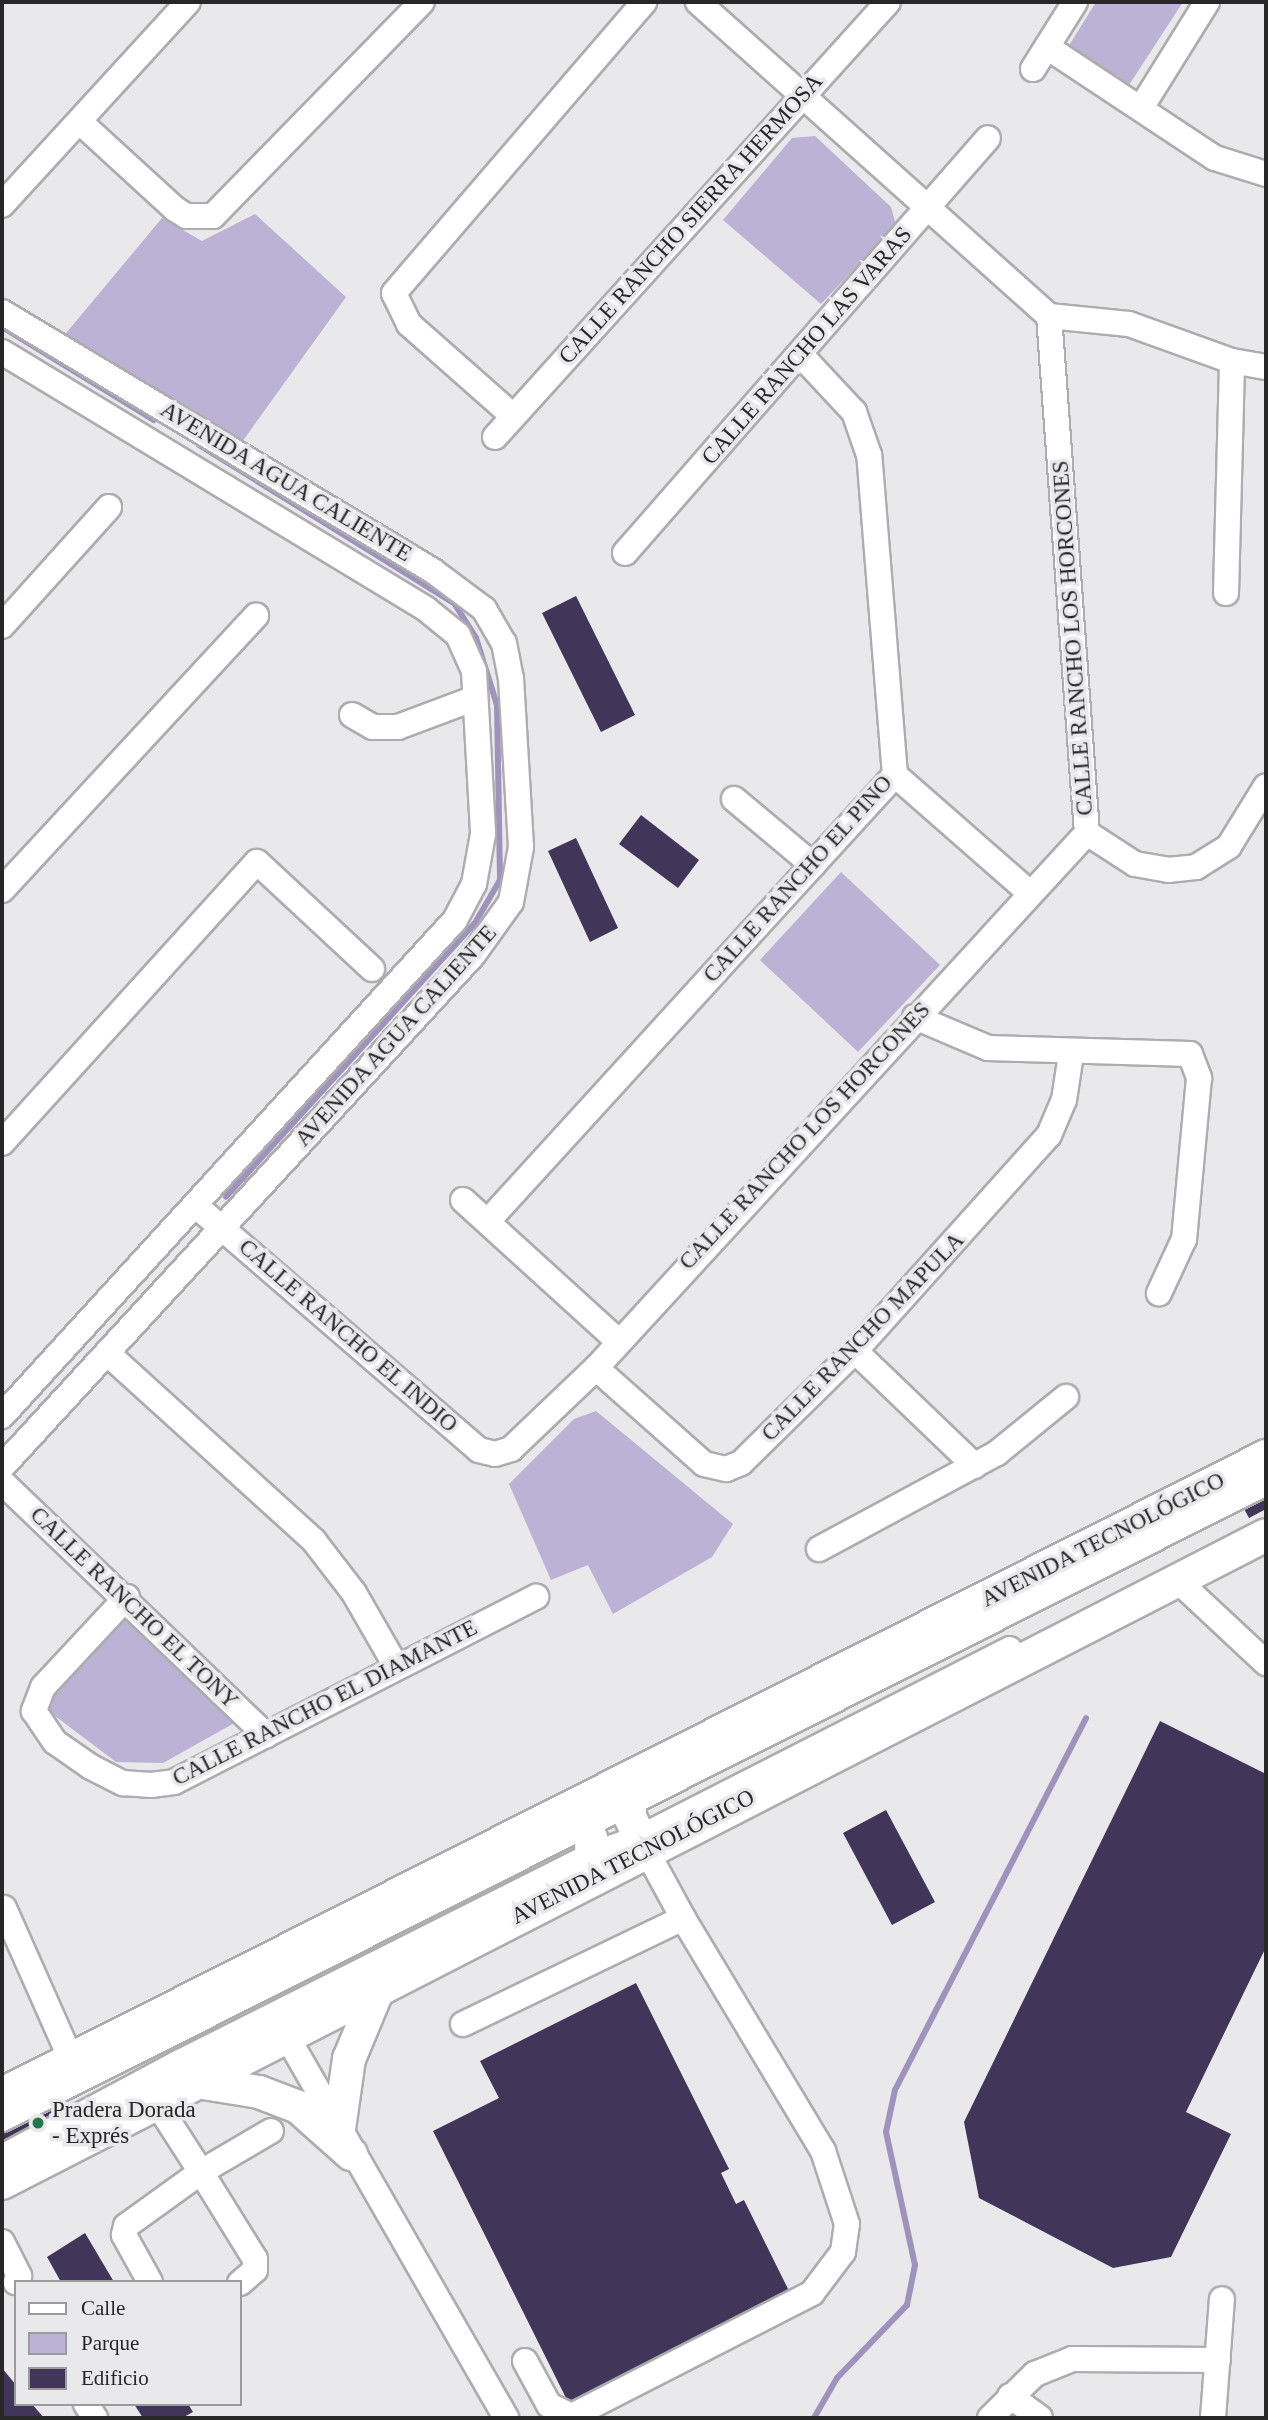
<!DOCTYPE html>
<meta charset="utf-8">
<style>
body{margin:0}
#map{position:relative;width:1268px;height:2420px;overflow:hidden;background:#e9e8eb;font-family:"Times New Roman",serif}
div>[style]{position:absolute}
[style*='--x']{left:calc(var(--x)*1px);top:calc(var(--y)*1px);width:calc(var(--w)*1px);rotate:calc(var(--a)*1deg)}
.green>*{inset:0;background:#bcb2d5}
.stream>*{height:6px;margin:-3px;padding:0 3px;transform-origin:3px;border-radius:3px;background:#9f92bd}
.building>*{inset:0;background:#413559}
.roads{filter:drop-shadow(2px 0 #adadaf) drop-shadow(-2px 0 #adadaf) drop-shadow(0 2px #adadaf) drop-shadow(0 -2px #adadaf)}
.minor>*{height:24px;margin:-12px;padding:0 12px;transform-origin:12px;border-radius:12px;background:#fff}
.major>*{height:32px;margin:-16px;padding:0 16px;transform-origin:16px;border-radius:16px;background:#fff}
.dots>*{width:19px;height:19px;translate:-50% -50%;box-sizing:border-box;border:4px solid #e9e8eb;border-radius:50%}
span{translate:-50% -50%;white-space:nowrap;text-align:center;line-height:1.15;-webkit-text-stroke:7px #e9e8eb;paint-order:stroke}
.street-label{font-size:23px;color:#272728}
.poi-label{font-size:23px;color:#272728}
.left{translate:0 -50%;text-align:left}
.frame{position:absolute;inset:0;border:4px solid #272728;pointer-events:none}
.legend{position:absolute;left:14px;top:2280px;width:228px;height:126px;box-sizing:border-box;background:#e9e8eb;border:2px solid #9b9b9d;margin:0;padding:9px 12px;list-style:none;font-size:21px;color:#272728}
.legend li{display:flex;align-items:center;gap:14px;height:35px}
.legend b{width:35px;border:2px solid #9b9b9d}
</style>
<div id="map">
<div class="green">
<div style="clip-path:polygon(1096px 2px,1183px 2px,1129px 85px,1068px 47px)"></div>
<div style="clip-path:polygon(815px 136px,891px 207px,896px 225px,821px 304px,723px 220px,792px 138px)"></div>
<div style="clip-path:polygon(255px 214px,346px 297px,242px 442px,62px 338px,162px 218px,202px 241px)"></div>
<div style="clip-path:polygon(841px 872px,940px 965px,858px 1052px,760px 960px)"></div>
<div style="clip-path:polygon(596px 1411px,733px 1524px,712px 1557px,613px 1614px,588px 1565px,551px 1580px,509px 1484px,574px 1419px)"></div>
<div style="clip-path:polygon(118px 1609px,238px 1721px,163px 1763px,116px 1762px,47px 1710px,49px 1689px)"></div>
</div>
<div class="stream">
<div style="--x:2;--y:327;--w:178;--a:31.5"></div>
<div style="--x:199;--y:445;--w:300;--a:31.8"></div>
<div style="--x:454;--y:603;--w:41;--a:57.8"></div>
<div style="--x:476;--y:638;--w:70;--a:72.6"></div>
<div style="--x:497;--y:705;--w:175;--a:89"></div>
<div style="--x:500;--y:880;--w:50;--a:120.2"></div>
<div style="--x:475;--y:923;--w:370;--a:132.3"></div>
<div style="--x:814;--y:2418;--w:46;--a:-60.1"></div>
<div style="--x:837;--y:2378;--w:101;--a:-46.2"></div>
<div style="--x:907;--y:2305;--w:41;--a:-78.7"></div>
<div style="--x:915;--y:2265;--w:136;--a:-102.3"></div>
<div style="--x:886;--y:2132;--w:43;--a:-77.9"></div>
<div style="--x:895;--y:2090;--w:418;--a:-62.8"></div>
</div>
<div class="building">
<div style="clip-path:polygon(576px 596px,635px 715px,601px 732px,542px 613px)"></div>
<div style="clip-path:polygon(641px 815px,699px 860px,678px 888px,619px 844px)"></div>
<div style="clip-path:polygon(576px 838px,618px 928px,590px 942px,548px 851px)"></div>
<div style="clip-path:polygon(1266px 1493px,1266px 1509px,1249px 1518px,1242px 1505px)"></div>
<div style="clip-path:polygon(1160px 1721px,1266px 1774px,1266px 1947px,1186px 2112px,1231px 2134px,1171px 2257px,1113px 2268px,979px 2198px,964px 2122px)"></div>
<div style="clip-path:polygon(886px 1810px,935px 1902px,892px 1925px,843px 1833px)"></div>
<div style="clip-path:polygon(636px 1983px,729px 2169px,721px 2173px,736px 2204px,744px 2200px,791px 2295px,570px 2406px,433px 2131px,499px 2098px,480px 2061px)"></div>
<div style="clip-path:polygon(66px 2102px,73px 2114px,2px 2150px,2px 2132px)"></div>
<div style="clip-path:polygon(85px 2233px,114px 2282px,61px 2282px,47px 2257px)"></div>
<div style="clip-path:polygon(2px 2368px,16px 2385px,16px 2404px,32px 2404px,44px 2418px,2px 2418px)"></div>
<div style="clip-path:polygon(134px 2404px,188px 2404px,193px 2412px,182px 2418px,143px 2418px)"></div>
</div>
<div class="roads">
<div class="minor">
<div style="--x:1047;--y:47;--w:201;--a:33.5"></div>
<div style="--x:1215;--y:158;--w:53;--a:17.4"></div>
<div style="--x:1033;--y:69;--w:79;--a:-57.9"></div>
<div style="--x:1141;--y:108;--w:125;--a:-58.1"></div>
<div style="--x:80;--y:122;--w:129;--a:42.5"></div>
<div style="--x:175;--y:209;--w:13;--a:32"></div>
<div style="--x:186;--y:216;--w:27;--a:0"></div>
<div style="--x:213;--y:216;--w:299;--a:-45.7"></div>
<div style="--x:2;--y:205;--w:275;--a:-47.5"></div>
<div style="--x:2;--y:312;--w:503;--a:31"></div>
<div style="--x:433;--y:571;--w:64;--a:36.7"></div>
<div style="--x:484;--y:609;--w:39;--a:60"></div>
<div style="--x:504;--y:643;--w:36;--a:79"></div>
<div style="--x:511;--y:678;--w:169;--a:86.6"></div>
<div style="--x:521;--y:847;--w:56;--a:100.3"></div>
<div style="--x:511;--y:902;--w:65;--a:125.6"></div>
<div style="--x:473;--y:955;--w:696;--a:132.61"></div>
<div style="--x:1049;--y:316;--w:80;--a:5.7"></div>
<div style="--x:1129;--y:324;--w:109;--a:19.8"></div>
<div style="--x:1232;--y:361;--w:35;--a:10"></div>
<div style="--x:2;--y:352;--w:496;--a:31.2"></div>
<div style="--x:426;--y:609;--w:41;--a:39.1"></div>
<div style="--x:458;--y:635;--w:39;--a:66"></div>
<div style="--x:474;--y:671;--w:163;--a:86.8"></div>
<div style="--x:483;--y:834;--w:51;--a:100.2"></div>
<div style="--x:474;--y:884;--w:41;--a:117.8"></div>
<div style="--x:455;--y:920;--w:672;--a:132.41"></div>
<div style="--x:513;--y:416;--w:139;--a:-138.5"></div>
<div style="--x:409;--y:324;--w:34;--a:-116"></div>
<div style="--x:394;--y:293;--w:384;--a:-49.3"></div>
<div style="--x:495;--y:437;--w:586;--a:-47.9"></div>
<div style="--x:625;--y:553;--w:551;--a:-48.82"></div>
<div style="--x:1226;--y:593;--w:232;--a:-88.5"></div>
<div style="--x:2;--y:626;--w:160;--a:-48"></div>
<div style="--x:352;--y:715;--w:24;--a:30"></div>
<div style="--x:373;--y:727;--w:25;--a:0"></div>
<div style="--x:398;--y:727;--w:82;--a:-20.6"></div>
<div style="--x:895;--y:775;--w:179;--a:41.2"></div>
<div style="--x:734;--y:799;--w:103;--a:39.9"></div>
<div style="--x:1087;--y:833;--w:57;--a:32.9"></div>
<div style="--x:1135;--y:864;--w:34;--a:10"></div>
<div style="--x:1168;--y:870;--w:28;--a:-6"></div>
<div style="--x:1196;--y:867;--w:39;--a:-32"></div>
<div style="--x:1229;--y:846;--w:70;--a:-58.3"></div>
<div style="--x:2;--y:890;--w:374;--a:-47.2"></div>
<div style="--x:915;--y:1017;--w:79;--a:23"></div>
<div style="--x:988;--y:1048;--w:202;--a:1.7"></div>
<div style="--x:1190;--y:1054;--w:26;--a:69"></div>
<div style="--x:1199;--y:1078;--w:162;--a:95.3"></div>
<div style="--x:1184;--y:1239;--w:60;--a:114.8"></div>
<div style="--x:2;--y:1143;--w:379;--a:-47.8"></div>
<div style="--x:257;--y:862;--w:157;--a:42.9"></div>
<div style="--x:463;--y:1200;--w:208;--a:42.3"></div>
<div style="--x:195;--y:1205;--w:375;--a:40.8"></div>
<div style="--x:479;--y:1450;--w:16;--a:14"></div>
<div style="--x:495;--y:1454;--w:17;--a:-17"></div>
<div style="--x:511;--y:1449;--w:117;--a:-43.6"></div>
<div style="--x:596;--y:1368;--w:726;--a:-47.46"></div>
<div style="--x:1087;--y:833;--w:518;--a:-94.2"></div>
<div style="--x:1049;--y:316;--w:471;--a:-138.2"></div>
<div style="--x:488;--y:1221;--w:604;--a:-47.62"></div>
<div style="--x:895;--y:775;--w:321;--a:-94.6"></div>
<div style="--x:869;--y:455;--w:46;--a:-109.2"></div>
<div style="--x:854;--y:412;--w:79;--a:-133"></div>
<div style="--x:855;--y:1351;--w:166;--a:43.8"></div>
<div style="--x:107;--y:1353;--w:280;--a:42.2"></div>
<div style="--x:314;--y:1541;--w:66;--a:52.4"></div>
<div style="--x:354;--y:1593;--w:84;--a:60.1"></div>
<div style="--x:596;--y:1368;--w:144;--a:41.6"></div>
<div style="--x:704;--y:1464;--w:23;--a:13"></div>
<div style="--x:726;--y:1469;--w:16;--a:-22"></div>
<div style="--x:741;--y:1463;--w:160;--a:-44.5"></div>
<div style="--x:855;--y:1351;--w:290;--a:-48.1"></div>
<div style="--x:1049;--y:1135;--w:38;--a:-67"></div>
<div style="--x:1064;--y:1100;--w:47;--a:-81.3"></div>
<div style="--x:2;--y:1482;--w:366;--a:43.8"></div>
<div style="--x:819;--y:1549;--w:202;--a:-28.3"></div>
<div style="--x:997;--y:1453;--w:89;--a:-39.1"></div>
<div style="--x:1177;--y:1580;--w:122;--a:43"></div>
<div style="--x:127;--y:1597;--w:123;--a:133"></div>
<div style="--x:43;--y:1687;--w:26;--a:111"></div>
<div style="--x:34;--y:1711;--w:37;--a:56"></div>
<div style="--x:55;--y:1742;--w:44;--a:34.8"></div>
<div style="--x:91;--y:1767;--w:36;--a:27"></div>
<div style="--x:123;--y:1783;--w:28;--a:4"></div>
<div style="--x:151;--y:1785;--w:23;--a:-7"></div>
<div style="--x:174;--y:1782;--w:407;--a:-27.1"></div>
<div style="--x:4;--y:1908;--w:165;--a:66.1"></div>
<div style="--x:463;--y:2024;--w:244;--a:-25.7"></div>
<div style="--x:683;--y:1918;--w:77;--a:-118.6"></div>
<div style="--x:286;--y:2035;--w:442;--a:60.1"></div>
<div style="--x:156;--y:2102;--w:83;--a:57.3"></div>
<div style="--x:201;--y:2172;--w:81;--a:-30.4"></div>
<div style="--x:2;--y:2119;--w:1415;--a:-26.71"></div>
<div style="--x:2;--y:2157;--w:202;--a:-28.1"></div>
<div style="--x:180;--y:2062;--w:462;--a:-26.7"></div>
<div style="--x:593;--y:1854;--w:49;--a:-19.2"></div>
<div style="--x:639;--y:1838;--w:416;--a:-27"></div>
<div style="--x:2;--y:2242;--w:38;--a:63"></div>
<div style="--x:19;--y:2276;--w:7;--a:117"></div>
<div style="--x:150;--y:2282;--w:54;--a:-119"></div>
<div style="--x:124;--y:2235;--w:9;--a:-77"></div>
<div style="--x:126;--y:2226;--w:92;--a:-35.8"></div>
<div style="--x:201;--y:2172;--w:102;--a:58.2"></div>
<div style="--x:255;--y:2259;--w:11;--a:90"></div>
<div style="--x:255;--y:2270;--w:20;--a:139"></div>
<div style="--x:525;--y:2361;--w:50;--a:61.4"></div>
<div style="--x:549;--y:2405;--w:25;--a:26"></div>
<div style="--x:572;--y:2416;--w:270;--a:-27.1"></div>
<div style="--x:812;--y:2293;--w:51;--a:-52.9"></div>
<div style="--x:843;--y:2252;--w:28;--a:-82"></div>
<div style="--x:847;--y:2224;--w:77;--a:-108.2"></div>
<div style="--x:823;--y:2151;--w:272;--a:-121"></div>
<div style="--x:1010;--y:2396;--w:37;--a:36"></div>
<div style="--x:86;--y:2404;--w:17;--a:57"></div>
<div style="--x:990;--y:2418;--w:63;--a:-44.4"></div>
<div style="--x:1035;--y:2374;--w:40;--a:-22"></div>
<div style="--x:1072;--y:2359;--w:146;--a:0.4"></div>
<div style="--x:1213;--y:2418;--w:119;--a:-85.7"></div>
</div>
<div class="major">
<div style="--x:633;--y:1779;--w:36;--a:96"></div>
<div style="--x:629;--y:1815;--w:39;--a:64"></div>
<div style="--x:563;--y:1813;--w:22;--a:27"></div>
<div style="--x:583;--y:1823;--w:17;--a:62"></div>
<div style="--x:591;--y:1838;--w:40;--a:88.6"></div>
<div style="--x:197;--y:2082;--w:63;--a:9.2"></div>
<div style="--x:259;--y:2092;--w:42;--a:21"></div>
<div style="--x:298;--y:2107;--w:71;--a:41.6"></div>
<div style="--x:2;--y:2094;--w:1416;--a:-26.78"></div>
<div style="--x:339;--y:2129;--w:71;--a:-81.9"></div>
<div style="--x:349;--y:2059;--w:78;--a:-67.4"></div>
<div style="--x:2;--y:2183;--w:1420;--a:-27.14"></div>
</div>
</div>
<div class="dots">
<div style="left:38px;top:2123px;background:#21784b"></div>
</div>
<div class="street-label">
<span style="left:691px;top:219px;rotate:-48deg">CALLE RANCHO SIERRA HERMOSA</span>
<span style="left:807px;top:346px;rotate:-49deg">CALLE RANCHO LAS VARAS</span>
<span style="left:286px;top:482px;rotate:31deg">AVENIDA AGUA CALIENTE</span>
<span style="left:1073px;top:638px;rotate:-94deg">CALLE RANCHO LOS HORCONES</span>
<span style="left:798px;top:879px;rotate:-48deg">CALLE RANCHO EL PINO</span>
<span style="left:396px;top:1036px;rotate:-48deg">AVENIDA AGUA CALIENTE</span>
<span style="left:805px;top:1136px;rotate:-47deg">CALLE RANCHO LOS HORCONES</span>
<span style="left:348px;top:1336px;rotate:41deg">CALLE RANCHO EL INDIO</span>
<span style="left:863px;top:1337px;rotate:-46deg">CALLE RANCHO MAPULA</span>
<span style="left:1103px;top:1540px;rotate:-27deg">AVENIDA TECNOLÓGICO</span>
<span style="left:134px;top:1608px;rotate:44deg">CALLE RANCHO EL TONY</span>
<span style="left:325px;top:1703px;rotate:-27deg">CALLE RANCHO EL DIAMANTE</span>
<span style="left:633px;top:1857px;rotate:-27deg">AVENIDA TECNOLÓGICO</span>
</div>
<div class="poi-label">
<span class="left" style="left:52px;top:2123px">Pradera Dorada<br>- Exprés</span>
</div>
<div class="frame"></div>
<ul class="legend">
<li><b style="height:9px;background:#fff"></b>Calle</li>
<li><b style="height:19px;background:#bcb2d5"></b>Parque</li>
<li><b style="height:19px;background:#413559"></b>Edificio</li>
</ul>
</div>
